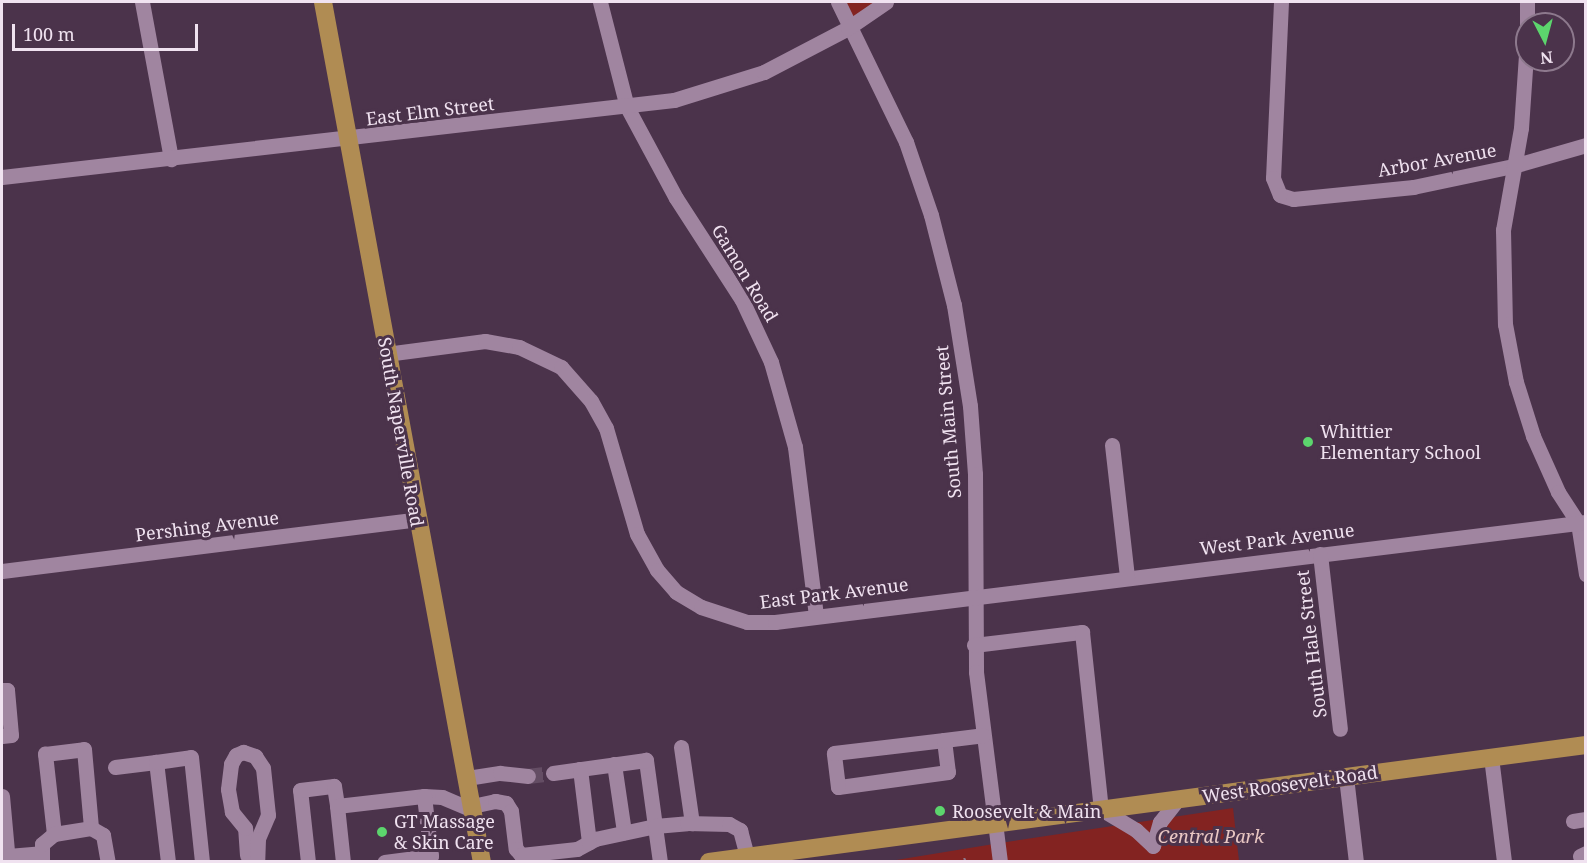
<!DOCTYPE html>
<style>
body{margin:0}
#map{position:relative;width:1587px;height:863px;overflow:hidden;background:#4b334b;font-family:"Noto Serif",serif}
div>[style]{position:absolute}
[style*='--x']{left:calc(var(--x)*1px);top:calc(var(--y)*1px);width:calc(var(--w)*1px);rotate:calc(var(--a)*1deg)}
.green>*{inset:0;background:#832321}
.minor-tunnel>*{height:15px;margin-top:-7.5px;transform-origin:0;background:repeating-linear-gradient(90deg,#644d64 0 15px,transparent 0 23px)}
.path>*{height:2px;margin-top:-1px;transform-origin:0;background:repeating-linear-gradient(90deg,#8e7a8e 0 3px,transparent 0 7.5px)}
.minor>*{height:15px;margin:-7.5px;padding:0 7.5px;transform-origin:7.5px;border-radius:7.5px;background:#a085a0}
.major>*{height:18px;margin:-9px;padding:0 9px;transform-origin:9px;border-radius:9px;background:#b08c53}
.dots>*{width:16px;height:16px;translate:-50% -50%;box-sizing:border-box;border:3px solid #4b334b;border-radius:50%}
span{translate:-50% -50%;white-space:nowrap;text-align:center;line-height:1.15;-webkit-text-stroke:6px #4b334b;paint-order:stroke}
.street-label{font-size:18px;color:#f0e2f0}
.poi-label{font-size:18px;color:#f0e2f0}
.left{translate:0 -50%;text-align:left}
.park-label{font-size:18px;color:#e9c7c3;font-style:italic}
.frame{position:absolute;inset:0;border:3px solid #f0e2f0;pointer-events:none}
.north{position:absolute;left:1515px;top:12px;width:60px;height:60px;box-sizing:border-box;background:#4b334b;border:2px solid #8d798d;border-radius:50%;rotate:174deg;font-size:16px;font-weight:700;line-height:24px;text-align:center;color:#f0e2f0}
.north::after{content:'';display:block;margin:auto;width:21px;height:27px;background:#5cd56d;clip-path:polygon(50% 0,100% 100%,50% 72%,0 100%)}
.scale{position:absolute;left:12px;top:24px;width:186px;height:27px;box-sizing:border-box;border:3px solid #f0e2f0;border-top:0;padding-left:8px;font-size:18px;line-height:21px;white-space:nowrap;color:#f0e2f0;-webkit-text-stroke:4px #4b334b;paint-order:stroke}
</style>
<div id="map">
<div class="green">
<div style="clip-path:polygon(845px 2px,877px 2px,851px 20px)"></div>
<div style="clip-path:polygon(1233px 808px,1239px 861px,884px 862px,1000px 843px)"></div>
</div>
<div class="minor-tunnel">
<div style="--x:528;--y:776;--w:25;--a:-7"></div>
</div>
<div class="path">
<div style="--x:964;--y:858;--w:4;--a:63"></div>
</div>
<div class="minor">
<div style="--x:142;--y:2;--w:160;--a:79.5"></div>
<div style="--x:600;--y:2;--w:108;--a:75.6"></div>
<div style="--x:627;--y:107;--w:103;--a:61.7"></div>
<div style="--x:676;--y:198;--w:121;--a:57.1"></div>
<div style="--x:742;--y:300;--w:68;--a:64.9"></div>
<div style="--x:771;--y:362;--w:88;--a:74.2"></div>
<div style="--x:795;--y:447;--w:170;--a:82.9"></div>
<div style="--x:838;--y:2;--w:156;--a:64.1"></div>
<div style="--x:906;--y:142;--w:77;--a:71.1"></div>
<div style="--x:931;--y:215;--w:93;--a:75.7"></div>
<div style="--x:954;--y:305;--w:102;--a:81"></div>
<div style="--x:970;--y:406;--w:68;--a:85.8"></div>
<div style="--x:975;--y:474;--w:198;--a:89.7"></div>
<div style="--x:976;--y:672;--w:192;--a:82.8"></div>
<div style="--x:1281;--y:2;--w:176;--a:92.6"></div>
<div style="--x:1273;--y:178;--w:18;--a:68"></div>
<div style="--x:1280;--y:195;--w:14;--a:17"></div>
<div style="--x:1293;--y:199;--w:121;--a:-5.7"></div>
<div style="--x:1413;--y:187;--w:102;--a:-11.9"></div>
<div style="--x:1513;--y:166;--w:76;--a:-16"></div>
<div style="--x:1527;--y:24;--w:22;--a:-90"></div>
<div style="--x:1527;--y:40;--w:88;--a:93.9"></div>
<div style="--x:1521;--y:128;--w:104;--a:100"></div>
<div style="--x:1503;--y:230;--w:94;--a:88.8"></div>
<div style="--x:1505;--y:324;--w:59;--a:79.3"></div>
<div style="--x:1516;--y:382;--w:57;--a:72.5"></div>
<div style="--x:1533;--y:436;--w:61;--a:65.9"></div>
<div style="--x:1558;--y:492;--w:37;--a:57"></div>
<div style="--x:1578;--y:523;--w:52;--a:81.1"></div>
<div style="--x:2;--y:177;--w:676;--a:-6.54"></div>
<div style="--x:674;--y:100;--w:94;--a:-17.3"></div>
<div style="--x:764;--y:72;--w:95;--a:-27.6"></div>
<div style="--x:848;--y:28;--w:46;--a:-34.4"></div>
<div style="--x:386;--y:354;--w:100;--a:-7.5"></div>
<div style="--x:485;--y:341;--w:35;--a:10"></div>
<div style="--x:519;--y:347;--w:47;--a:25.5"></div>
<div style="--x:561;--y:367;--w:45;--a:48.6"></div>
<div style="--x:591;--y:401;--w:31;--a:61"></div>
<div style="--x:606;--y:428;--w:110;--a:73.7"></div>
<div style="--x:637;--y:534;--w:41;--a:60.9"></div>
<div style="--x:657;--y:570;--w:29;--a:49"></div>
<div style="--x:676;--y:592;--w:29;--a:31"></div>
<div style="--x:701;--y:607;--w:48;--a:18.1"></div>
<div style="--x:747;--y:622;--w:28;--a:0"></div>
<div style="--x:775;--y:622;--w:817;--a:-7.03"></div>
<div style="--x:1112;--y:445;--w:133;--a:83.5"></div>
<div style="--x:1320;--y:554;--w:176;--a:83.5"></div>
<div style="--x:2;--y:571;--w:418;--a:-7.1"></div>
<div style="--x:974;--y:645;--w:109;--a:-6.9"></div>
<div style="--x:1082;--y:632;--w:178;--a:83.9"></div>
<div style="--x:1101;--y:809;--w:41;--a:31"></div>
<div style="--x:1136;--y:830;--w:23;--a:43"></div>
<div style="--x:2;--y:690;--w:5;--a:0"></div>
<div style="--x:7;--y:690;--w:45;--a:84.9"></div>
<div style="--x:11;--y:735;--w:9;--a:174"></div>
<div style="--x:944;--y:740;--w:32;--a:83"></div>
<div style="--x:948;--y:772;--w:111;--a:172.2"></div>
<div style="--x:838;--y:787;--w:34;--a:-97"></div>
<div style="--x:834;--y:753;--w:111;--a:-6.7"></div>
<div style="--x:944;--y:740;--w:39;--a:-7"></div>
<div style="--x:681;--y:747;--w:77;--a:81.8"></div>
<div style="--x:1491;--y:757;--w:106;--a:82.9"></div>
<div style="--x:614;--y:764;--w:69;--a:81.6"></div>
<div style="--x:115;--y:767;--w:41;--a:-7"></div>
<div style="--x:553;--y:773;--w:27;--a:-8"></div>
<div style="--x:1346;--y:777;--w:86;--a:83.3"></div>
<div style="--x:467;--y:778;--w:33;--a:-9"></div>
<div style="--x:500;--y:773;--w:28;--a:6"></div>
<div style="--x:2;--y:796;--w:66;--a:84.8"></div>
<div style="--x:424;--y:796;--w:18;--a:3"></div>
<div style="--x:442;--y:797;--w:33;--a:23"></div>
<div style="--x:337;--y:806;--w:56;--a:83.9"></div>
<div style="--x:472;--y:806;--w:24;--a:-12"></div>
<div style="--x:495;--y:801;--w:11;--a:10"></div>
<div style="--x:506;--y:803;--w:9;--a:58"></div>
<div style="--x:511;--y:811;--w:38;--a:83"></div>
<div style="--x:516;--y:849;--w:8;--a:50"></div>
<div style="--x:521;--y:855;--w:56;--a:-6.1"></div>
<div style="--x:577;--y:849;--w:21;--a:-29"></div>
<div style="--x:595;--y:839;--w:61;--a:-12.2"></div>
<div style="--x:655;--y:826;--w:67;--a:-97.8"></div>
<div style="--x:646;--y:760;--w:67;--a:172.2"></div>
<div style="--x:580;--y:769;--w:74;--a:83"></div>
<div style="--x:1573;--y:821;--w:13;--a:-9"></div>
<div style="--x:54;--y:834;--w:81;--a:-96.4"></div>
<div style="--x:45;--y:754;--w:39;--a:-7"></div>
<div style="--x:84;--y:749;--w:79;--a:84.9"></div>
<div style="--x:1153;--y:846;--w:25;--a:-74"></div>
<div style="--x:1160;--y:822;--w:29;--a:-52"></div>
<div style="--x:247;--y:855;--w:27;--a:-94"></div>
<div style="--x:245;--y:828;--w:21;--a:-129"></div>
<div style="--x:232;--y:812;--w:23;--a:-100"></div>
<div style="--x:228;--y:789;--w:25;--a:-83"></div>
<div style="--x:231;--y:764;--w:10;--a:-61"></div>
<div style="--x:236;--y:755;--w:8;--a:-23"></div>
<div style="--x:243;--y:752;--w:13;--a:18"></div>
<div style="--x:255;--y:756;--w:14;--a:56"></div>
<div style="--x:263;--y:768;--w:47;--a:83.9"></div>
<div style="--x:268;--y:815;--w:26;--a:113"></div>
<div style="--x:258;--y:839;--w:23;--a:92"></div>
<div style="--x:8;--y:856;--w:33;--a:-5"></div>
<div style="--x:1580;--y:856;--w:7;--a:-27"></div>
<div style="--x:42;--y:862;--w:18;--a:-90"></div>
<div style="--x:42;--y:844;--w:16;--a:-40"></div>
<div style="--x:54;--y:834;--w:37;--a:-9"></div>
<div style="--x:91;--y:828;--w:14;--a:30"></div>
<div style="--x:103;--y:835;--w:27;--a:80"></div>
<div style="--x:168;--y:862;--w:101;--a:-96.8"></div>
<div style="--x:156;--y:762;--w:35;--a:-8"></div>
<div style="--x:191;--y:757;--w:106;--a:84"></div>
<div style="--x:308;--y:862;--w:72;--a:-96.3"></div>
<div style="--x:300;--y:790;--w:34;--a:-7"></div>
<div style="--x:334;--y:786;--w:20;--a:81"></div>
<div style="--x:337;--y:806;--w:88;--a:-6.6"></div>
<div style="--x:424;--y:796;--w:60;--a:83.3"></div>
<div style="--x:431;--y:856;--w:47;--a:172.7"></div>
<div style="--x:660;--y:862;--w:36;--a:-98"></div>
<div style="--x:655;--y:826;--w:32;--a:-5"></div>
<div style="--x:687;--y:823;--w:42;--a:1.4"></div>
<div style="--x:729;--y:824;--w:13;--a:29"></div>
<div style="--x:740;--y:830;--w:28;--a:75"></div>
</div>
<div class="major">
<div style="--x:323;--y:2;--w:875;--a:79.53"></div>
<div style="--x:709;--y:862;--w:885;--a:-7.6"></div>
</div>
<div class="dots">
<div style="left:1308px;top:442px;background:#5cd56d"></div>
<div style="left:940px;top:811px;background:#5cd56d"></div>
<div style="left:382px;top:832px;background:#5cd56d"></div>
</div>
<div class="street-label">
<span style="left:430px;top:111px;rotate:-7deg">East Elm Street</span>
<span style="left:1437px;top:160px;rotate:-10deg">Arbor Avenue</span>
<span style="left:745px;top:273px;rotate:59deg">Gamon Road</span>
<span style="left:948px;top:422px;rotate:-95deg">South Main Street</span>
<span style="left:401px;top:432px;rotate:80deg">South Naperville Road</span>
<span style="left:207px;top:526px;rotate:-7deg">Pershing Avenue</span>
<span style="left:1277px;top:539px;rotate:-7deg">West Park Avenue</span>
<span style="left:834px;top:593px;rotate:-7deg">East Park Avenue</span>
<span style="left:1311px;top:644px;rotate:-97deg">South Hale Street</span>
<span style="left:1290px;top:784px;rotate:-8deg">West Roosevelt Road</span>
</div>
<div class="poi-label">
<span class="left" style="left:1320px;top:442px">Whittier<br>Elementary School</span>
<span class="left" style="left:952px;top:811px">Roosevelt &amp; Main</span>
<span class="left" style="left:394px;top:832px">GT Massage<br>&amp; Skin Care</span>
</div>
<div class="park-label">
<span style="left:1211px;top:836px">Central Park</span>
</div>
<div class="frame"></div>
<div class="north">N</div>
<div class="scale">100 m</div>
</div>
